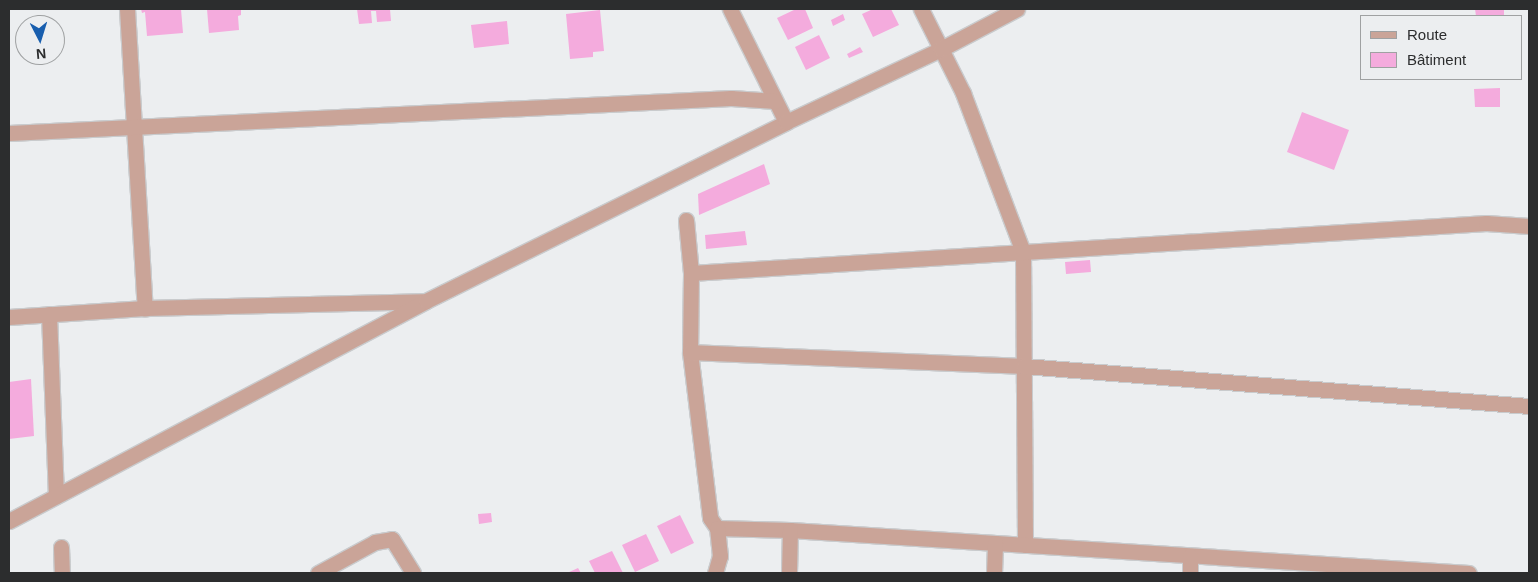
<!DOCTYPE html>
<meta charset="utf-8">
<style>
body{margin:0}
#map{position:relative;width:1538px;height:582px;overflow:hidden;background:#eceef0;font-family:Helvetica,sans-serif}
div>[style]{position:absolute}
[style*='--x']{left:calc(var(--x)*1px);top:calc(var(--y)*1px);width:calc(var(--w)*1px);rotate:calc(var(--a)*1deg)}
.building>*{inset:0;background:#f4abdd}
.roads{filter:drop-shadow(1px 0 #c9cbcd) drop-shadow(-1px 0 #c9cbcd) drop-shadow(0 1px #c9cbcd) drop-shadow(0 -1px #c9cbcd)}
.minor>*{height:15px;margin:-7.5px;padding:0 7.5px;transform-origin:7.5px;border-radius:7.5px;background:#caa498}
span{translate:-50% -50%;white-space:nowrap;text-align:center;line-height:1.15;-webkit-text-stroke:4px #eceef0;paint-order:stroke}
.frame{position:absolute;inset:0;border:10px solid #2c2d2e;pointer-events:none}
.legend{position:absolute;left:1360px;top:15px;width:162px;height:65px;box-sizing:border-box;background:#eceef0;border:1px solid #9fa1a2;margin:0;padding:6px 9px;list-style:none;font-size:15px;color:#2c2d2e}
.legend li{display:flex;align-items:center;gap:10px;height:25px}
.legend b{width:25px;border:1px solid #9fa1a2}
.north{position:absolute;left:15px;top:15px;width:50px;height:50px;box-sizing:border-box;background:#eceef0;border:1px solid #9fa1a2;border-radius:50%;rotate:175deg;font-size:14px;font-weight:700;line-height:20px;text-align:center;color:#2c2d2e}
.north::after{content:'';display:block;margin:auto;width:18px;height:22px;background:#185eae;clip-path:polygon(50% 0,100% 100%,50% 72%,0 100%)}
</style>
<div id="map">
<div class="building">
<div style="clip-path:polygon(141px 9px,181px 9px,183px 33px,147px 36px,145px 12px,142px 13px)"></div>
<div style="clip-path:polygon(207px 9px,241px 9px,241px 15px,238px 16px,239px 30px,209px 33px)"></div>
<div style="clip-path:polygon(357px 9px,390px 9px,391px 21px,377px 22px,376px 11px,371px 11px,372px 23px,359px 24px)"></div>
<div style="clip-path:polygon(796px 9px,805px 9px,813px 28px,788px 40px,777px 18px)"></div>
<div style="clip-path:polygon(873px 9px,891px 9px,899px 25px,873px 37px,862px 14px)"></div>
<div style="clip-path:polygon(1475px 9px,1504px 9px,1504px 16px,1476px 16px)"></div>
<div style="clip-path:polygon(600px 10px,604px 51px,593px 52px,593px 57px,570px 59px,566px 14px)"></div>
<div style="clip-path:polygon(843px 14px,845px 20px,833px 26px,831px 20px)"></div>
<div style="clip-path:polygon(507px 21px,509px 44px,474px 48px,471px 25px)"></div>
<div style="clip-path:polygon(819px 35px,830px 58px,806px 70px,795px 47px)"></div>
<div style="clip-path:polygon(860px 47px,863px 52px,849px 58px,847px 54px)"></div>
<div style="clip-path:polygon(1500px 88px,1500px 107px,1475px 107px,1474px 89px)"></div>
<div style="clip-path:polygon(1302px 112px,1349px 130px,1334px 170px,1287px 152px)"></div>
<div style="clip-path:polygon(764px 164px,770px 184px,699px 215px,698px 194px)"></div>
<div style="clip-path:polygon(745px 231px,747px 245px,706px 249px,705px 235px)"></div>
<div style="clip-path:polygon(1090px 260px,1091px 272px,1066px 274px,1065px 262px)"></div>
<div style="clip-path:polygon(31px 379px,34px 436px,9px 439px,9px 382px)"></div>
<div style="clip-path:polygon(491px 513px,492px 522px,479px 524px,478px 514px)"></div>
<div style="clip-path:polygon(680px 515px,694px 543px,671px 554px,657px 526px)"></div>
<div style="clip-path:polygon(646px 534px,659px 561px,635px 572px,622px 545px)"></div>
<div style="clip-path:polygon(612px 551px,623px 573px,595px 573px,589px 561px)"></div>
<div style="clip-path:polygon(578px 568px,581px 573px,567px 573px)"></div>
</div>
<div class="roads">
<div class="minor">
<div style="--x:127;--y:9;--w:300;--a:86.6"></div>
<div style="--x:730;--y:9;--w:126;--a:63.6"></div>
<div style="--x:921;--y:9;--w:94;--a:63.4"></div>
<div style="--x:963;--y:93;--w:170;--a:69.3"></div>
<div style="--x:1023;--y:252;--w:293;--a:89.6"></div>
<div style="--x:9;--y:133;--w:723;--a:-2.78"></div>
<div style="--x:731;--y:98;--w:44;--a:3.9"></div>
<div style="--x:686;--y:220;--w:53;--a:84.6"></div>
<div style="--x:691;--y:273;--w:79;--a:90.7"></div>
<div style="--x:690;--y:352;--w:167;--a:83.1"></div>
<div style="--x:710;--y:518;--w:12;--a:55"></div>
<div style="--x:717;--y:528;--w:73;--a:1.6"></div>
<div style="--x:790;--y:530;--w:680;--a:3.62"></div>
<div style="--x:691;--y:273;--w:797;--a:-3.6"></div>
<div style="--x:1486;--y:223;--w:43;--a:4"></div>
<div style="--x:49;--y:314;--w:182;--a:87.8"></div>
<div style="--x:9;--y:317;--w:136;--a:-3.8"></div>
<div style="--x:145;--y:308;--w:277;--a:-1.4"></div>
<div style="--x:690;--y:352;--w:334;--a:2.4"></div>
<div style="--x:1024;--y:366;--w:507;--a:4.53"></div>
<div style="--x:9;--y:521;--w:471;--a:-27.8"></div>
<div style="--x:426;--y:301;--w:402;--a:-26.4"></div>
<div style="--x:786;--y:122;--w:171;--a:-25.2"></div>
<div style="--x:941;--y:49;--w:86;--a:-27.8"></div>
<div style="--x:61;--y:547;--w:26;--a:88"></div>
<div style="--x:318;--y:573;--w:65;--a:-28.5"></div>
<div style="--x:375;--y:542;--w:17;--a:-10"></div>
<div style="--x:392;--y:539;--w:40;--a:58"></div>
<div style="--x:715;--y:573;--w:18;--a:-74"></div>
<div style="--x:720;--y:556;--w:28;--a:-96"></div>
<div style="--x:789;--y:573;--w:43;--a:-88.7"></div>
<div style="--x:994;--y:573;--w:30;--a:-88"></div>
<div style="--x:1190;--y:573;--w:17;--a:-90"></div>
</div>
</div>
<div class="frame"></div>
<ul class="legend">
<li><b style="height:6px;background:#caa498"></b>Route</li>
<li><b style="height:14px;background:#f4abdd"></b>Bâtiment</li>
</ul>
<div class="north">N</div>
</div>
